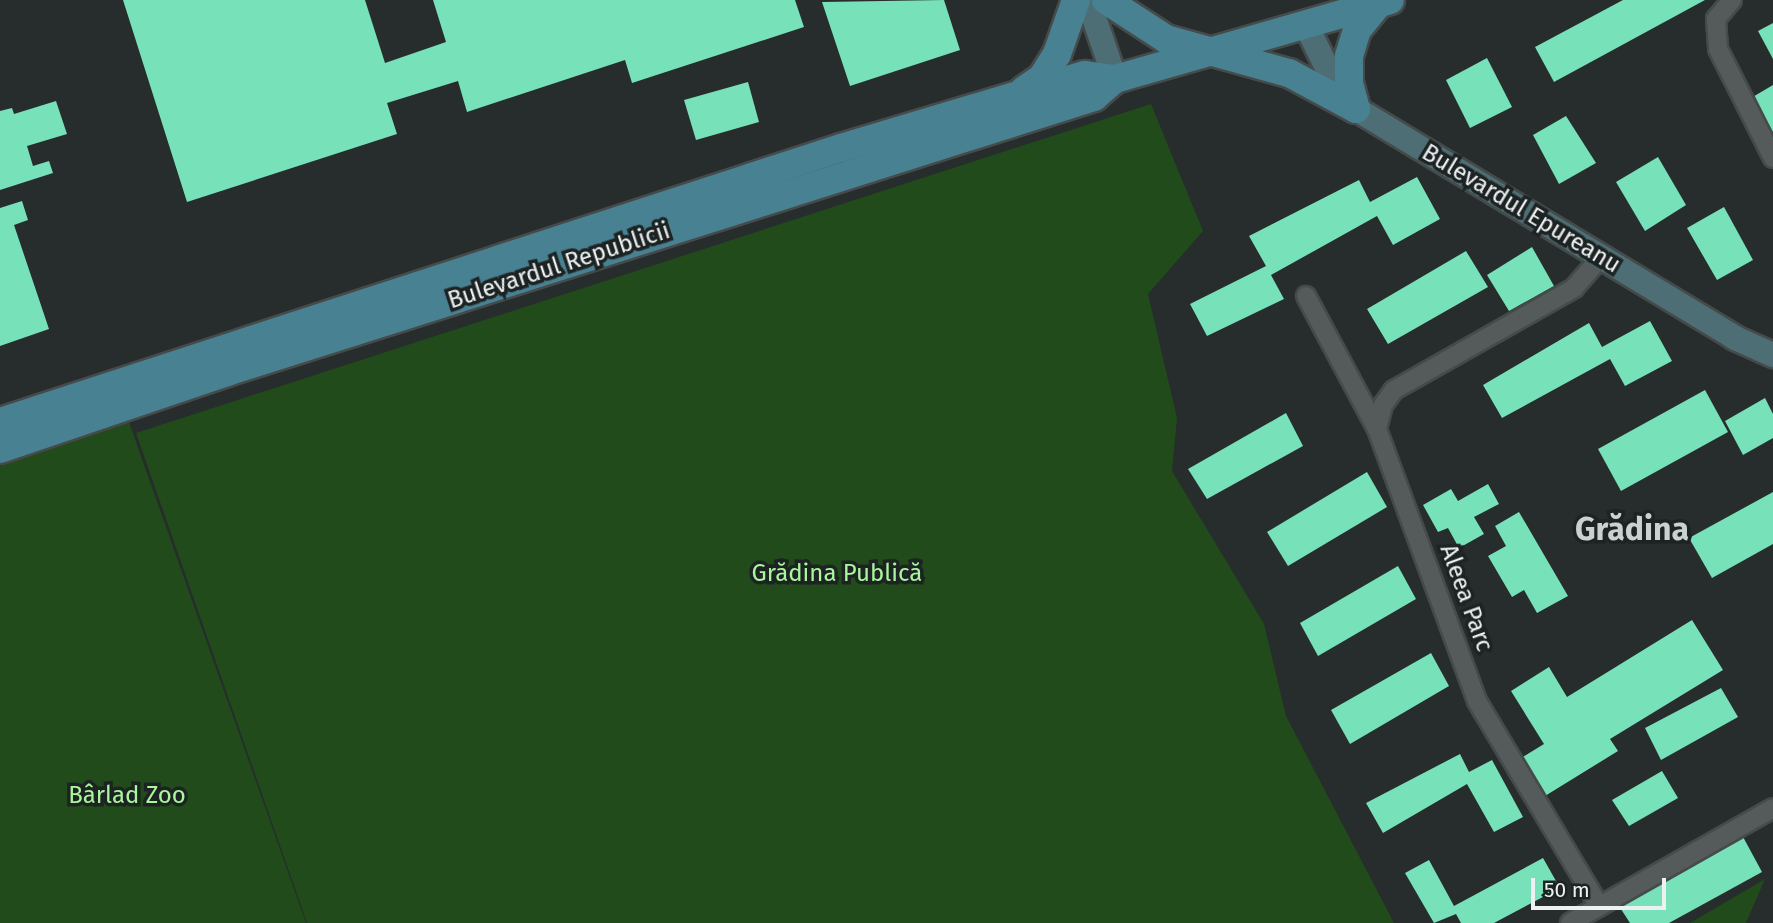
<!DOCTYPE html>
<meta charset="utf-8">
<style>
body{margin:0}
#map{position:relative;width:1773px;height:923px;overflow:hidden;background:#272c2c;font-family:"Fira Sans",sans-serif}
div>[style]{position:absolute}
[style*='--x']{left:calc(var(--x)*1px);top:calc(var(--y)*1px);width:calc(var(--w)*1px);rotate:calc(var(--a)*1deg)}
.green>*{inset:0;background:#214b1a}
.building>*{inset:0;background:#77e1ba}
.roads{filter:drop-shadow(2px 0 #454a4a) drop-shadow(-2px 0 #454a4a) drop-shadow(0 2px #454a4a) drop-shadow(0 -2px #454a4a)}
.street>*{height:18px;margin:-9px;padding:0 9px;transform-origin:9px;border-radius:9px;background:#545b5a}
.secondary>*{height:24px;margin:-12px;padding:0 12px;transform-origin:12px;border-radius:12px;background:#4e6e75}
.primary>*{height:28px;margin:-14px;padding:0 14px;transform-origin:14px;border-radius:14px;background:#488191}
span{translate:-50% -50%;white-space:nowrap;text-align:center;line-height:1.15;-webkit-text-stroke:7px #1d2323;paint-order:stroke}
.street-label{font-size:24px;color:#eef1f1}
.park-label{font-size:24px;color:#a9f79b}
.district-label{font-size:32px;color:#cad1d1;font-weight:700}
.scale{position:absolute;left:1531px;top:878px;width:135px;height:32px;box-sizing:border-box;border:4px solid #eef1f1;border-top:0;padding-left:9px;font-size:21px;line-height:24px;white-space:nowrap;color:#eef1f1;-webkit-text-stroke:5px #1d2323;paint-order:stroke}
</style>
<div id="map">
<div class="green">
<div style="clip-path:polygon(1151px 104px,1203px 231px,1148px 294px,1177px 418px,1172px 471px,1264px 624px,1286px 716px,1394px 923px,307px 923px,136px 433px)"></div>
<div style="clip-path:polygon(124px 408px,306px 923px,0 923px,0 450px)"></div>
<div style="clip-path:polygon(1765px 879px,1746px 923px,1690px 923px)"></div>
</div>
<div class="building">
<div style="clip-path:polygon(123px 0,365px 0,385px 63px,446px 42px,433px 0,795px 0,804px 27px,632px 83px,625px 60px,467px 112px,458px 81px,387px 103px,397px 134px,187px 202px)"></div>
<div style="clip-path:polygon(944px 0,960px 50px,850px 86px,822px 2px)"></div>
<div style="clip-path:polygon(1623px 0,1705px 0,1554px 82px,1535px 47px)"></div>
<div style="clip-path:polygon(1773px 23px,1773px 59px,1758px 31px)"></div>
<div style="clip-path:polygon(1487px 58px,1512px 107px,1470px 128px,1446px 80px)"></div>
<div style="clip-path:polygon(748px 82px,759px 122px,696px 140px,684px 100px)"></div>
<div style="clip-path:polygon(1773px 85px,1773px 137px,1751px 98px)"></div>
<div style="clip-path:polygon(56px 101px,67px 134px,27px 146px,33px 166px,49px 161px,53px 173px,0 190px,0 111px,12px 108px,14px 114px)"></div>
<div style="clip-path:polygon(1566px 116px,1596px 163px,1559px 184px,1533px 135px)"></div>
<div style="clip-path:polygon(1658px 157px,1686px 205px,1645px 231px,1616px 182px)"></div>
<div style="clip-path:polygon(1417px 177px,1440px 219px,1393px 245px,1377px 216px,1271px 275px,1284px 299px,1207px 336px,1190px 304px,1266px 266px,1249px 236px,1359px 180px,1370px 202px)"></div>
<div style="clip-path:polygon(22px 201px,28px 220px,14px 225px,49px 329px,0 346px,0 208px)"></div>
<div style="clip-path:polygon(1724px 207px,1753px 260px,1717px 280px,1687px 228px)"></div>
<div style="clip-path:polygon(1532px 247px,1554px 286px,1509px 311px,1487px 275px)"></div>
<div style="clip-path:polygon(1466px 251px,1488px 287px,1388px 344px,1367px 309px)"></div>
<div style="clip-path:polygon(1650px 321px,1672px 361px,1625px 386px,1610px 359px,1502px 418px,1483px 385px,1589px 323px,1602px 347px)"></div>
<div style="clip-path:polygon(1705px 390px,1728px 432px,1621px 491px,1598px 449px)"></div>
<div style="clip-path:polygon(1765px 398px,1773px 414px,1773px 438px,1743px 455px,1725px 421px)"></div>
<div style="clip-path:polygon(1286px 413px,1303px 446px,1207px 499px,1188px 469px)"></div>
<div style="clip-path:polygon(1367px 472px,1387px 507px,1288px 566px,1267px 532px)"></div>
<div style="clip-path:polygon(1488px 484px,1499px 504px,1474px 517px,1484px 534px,1459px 548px,1448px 528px,1438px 532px,1423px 505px,1451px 489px,1458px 501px)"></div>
<div style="clip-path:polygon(1773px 492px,1773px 544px,1712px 578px,1689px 538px)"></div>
<div style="clip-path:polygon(1519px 512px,1568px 596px,1537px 613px,1524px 590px,1512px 597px,1488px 556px,1506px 546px,1495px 526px)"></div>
<div style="clip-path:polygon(1398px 566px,1416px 599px,1318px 656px,1300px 623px)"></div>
<div style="clip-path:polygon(1692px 620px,1723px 670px,1610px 739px,1618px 751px,1545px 796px,1521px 758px,1544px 744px,1511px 691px,1549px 667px,1567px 697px)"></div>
<div style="clip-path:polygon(1431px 653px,1449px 686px,1350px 744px,1331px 710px)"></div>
<div style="clip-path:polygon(1721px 688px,1738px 717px,1661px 760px,1645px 728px)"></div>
<div style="clip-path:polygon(1460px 754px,1469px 772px,1492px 760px,1523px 817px,1494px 832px,1467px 784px,1383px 833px,1366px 803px)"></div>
<div style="clip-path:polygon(1662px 771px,1678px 798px,1629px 826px,1612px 800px)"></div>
<div style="clip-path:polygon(1742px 835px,1762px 872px,1669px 923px,1630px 923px,1619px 906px)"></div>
<div style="clip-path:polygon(1543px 858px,1560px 888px,1494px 923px,1461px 923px,1456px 914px,1434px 923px,1405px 873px,1429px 860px,1454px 906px)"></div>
</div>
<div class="roads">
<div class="street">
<div style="--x:1732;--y:0;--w:25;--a:130"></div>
<div style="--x:1716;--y:19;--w:30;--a:86"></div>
<div style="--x:1718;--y:49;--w:122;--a:63.2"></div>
<div style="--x:1306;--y:296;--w:151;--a:61.9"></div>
<div style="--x:1377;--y:429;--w:290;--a:69.8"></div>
<div style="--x:1477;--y:701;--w:239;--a:59.2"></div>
<div style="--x:1377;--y:429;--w:25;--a:-76"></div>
<div style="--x:1383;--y:405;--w:19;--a:-54"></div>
<div style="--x:1394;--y:390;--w:207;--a:-29.5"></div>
<div style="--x:1574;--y:288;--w:41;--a:-48.9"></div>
<div style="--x:1570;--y:923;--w:233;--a:-29.5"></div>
</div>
<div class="secondary">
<div style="--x:1088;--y:0;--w:83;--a:71.1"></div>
<div style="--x:1306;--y:25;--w:50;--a:63.9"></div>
<div style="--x:1328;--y:70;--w:48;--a:54.3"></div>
<div style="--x:1356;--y:109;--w:443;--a:31.1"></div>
<div style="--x:1735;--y:338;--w:42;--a:24.1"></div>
</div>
<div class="primary">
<div style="--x:1106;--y:0;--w:72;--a:33"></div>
<div style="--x:1166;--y:39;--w:128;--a:15.5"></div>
<div style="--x:1289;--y:73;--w:76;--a:28.2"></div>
<div style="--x:1024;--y:90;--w:22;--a:-34"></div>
<div style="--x:1042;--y:78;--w:28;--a:-58"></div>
<div style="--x:1057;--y:54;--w:57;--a:-70.6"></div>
<div style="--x:1356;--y:109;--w:27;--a:-105"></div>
<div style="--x:1349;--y:83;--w:27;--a:-90"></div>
<div style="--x:1349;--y:56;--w:27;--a:-73"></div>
<div style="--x:1357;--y:30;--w:33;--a:-51"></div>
<div style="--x:0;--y:422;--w:885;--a:-18.05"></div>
<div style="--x:841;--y:148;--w:255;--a:-16.7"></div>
<div style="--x:1085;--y:75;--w:30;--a:8"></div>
<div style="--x:0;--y:449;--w:240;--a:-18.7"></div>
<div style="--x:227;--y:372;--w:910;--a:-17.6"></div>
<div style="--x:1094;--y:97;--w:28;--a:-41"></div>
<div style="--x:1115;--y:79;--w:286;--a:-16"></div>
</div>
</div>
<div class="street-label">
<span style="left:1521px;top:209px;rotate:31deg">Bulevardul Epureanu</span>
<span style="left:559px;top:266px;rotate:-18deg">Bulevardul Republicii</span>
<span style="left:1466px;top:598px;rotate:70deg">Aleea Parc</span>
</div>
<div class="park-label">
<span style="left:837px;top:574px">Grădina Publică</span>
<span style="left:127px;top:796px">Bârlad Zoo</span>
</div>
<div class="district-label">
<span style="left:1632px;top:529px">Grădina</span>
</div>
<div class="scale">50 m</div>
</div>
